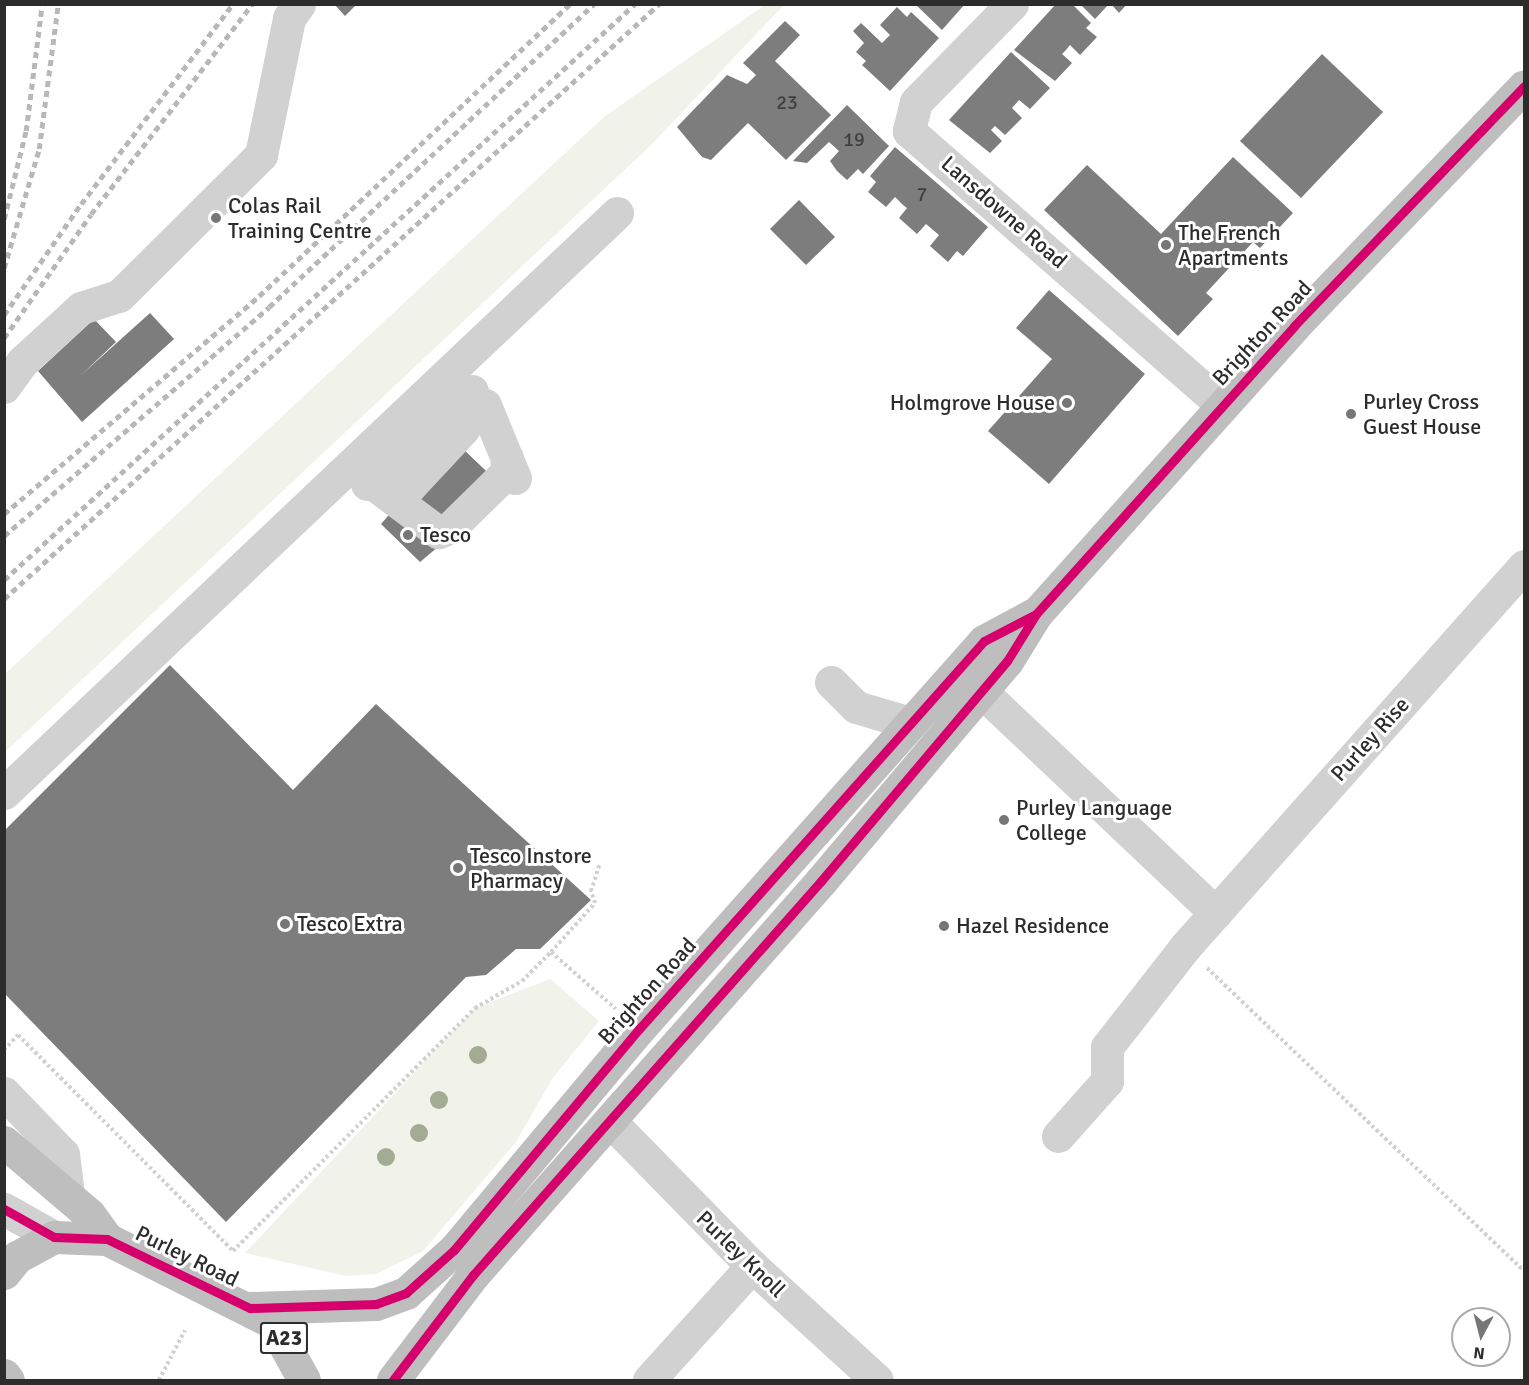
<!DOCTYPE html>
<style>
body{margin:0}
#map{position:relative;width:1529px;height:1385px;overflow:hidden;background:#fff;font-family:Signika,sans-serif}
div>[style]{position:absolute}
[style*='--x']{left:calc(var(--x)*1px);top:calc(var(--y)*1px);width:calc(var(--w)*1px);rotate:calc(var(--a)*1deg)}
.green>*{inset:0;background:#f1f3ea}
.building>*{inset:0;background:#7d7d7d}
.path>*{height:4px;margin-top:-2px;transform-origin:0;background:repeating-linear-gradient(90deg,#d1d1d1 0 3px,transparent 0 6px)}
.minor>*{height:33px;margin:-16.5px;padding:0 16.5px;transform-origin:16.5px;border-radius:16.5px;background:#d1d1d1}
.highway>*{height:33px;margin:-16.5px;padding:0 16.5px;transform-origin:16.5px;border-radius:16.5px;background:#bebebe}
.rail>*{height:4.5px;margin-top:-2.25px;transform-origin:0;background:repeating-linear-gradient(90deg,#b8b8b8 0 6px,transparent 0 10.5px)}
.cycleway>*{height:9px;margin:-4.5px;padding:0 4.5px;transform-origin:4.5px;border-radius:4.5px;background:#d6006c}
.trees>*{width:18px;height:18px;margin:-9px;border-radius:50%;background:#a3ab93}
.dots>*{width:16px;height:16px;translate:-50% -50%;box-sizing:border-box;border:3px solid #fff;border-radius:50%}
span{translate:-50% -50%;white-space:nowrap;text-align:center;line-height:1.15;-webkit-text-stroke:6px #fff;paint-order:stroke}
.number-label{font-size:20px;color:#404040}
.number-label span{-webkit-text-stroke-width:0}
.shield-label span{padding:2px 4px;background:#fff;border:2px solid;border-radius:4px;-webkit-text-stroke-width:0}
.shield-label{font-size:21px;color:#2c2c2c;font-weight:700}
.poi-label{font-size:22px;color:#2c2c2c}
.left{translate:0 -50%;text-align:left}
.right{translate:-100% -50%;text-align:right}
.street-label{font-size:22px;color:#2c2c2c}
.frame{position:absolute;inset:0;border:6px solid #2c2c2c;pointer-events:none}
.north{position:absolute;left:1451px;top:1307px;width:60px;height:60px;box-sizing:border-box;background:#fff;border:2px solid #ababab;border-radius:50%;rotate:187deg;font-size:16px;font-weight:700;line-height:24px;text-align:center;color:#2c2c2c}
.north::after{content:'';display:block;margin:auto;width:21px;height:27px;background:#767676;clip-path:polygon(50% 0,100% 100%,50% 72%,0 100%)}
</style>
<div id="map">
<div class="green">
<div style="clip-path:polygon(765px 5px,784px 5px,651px 145px,5px 752px,5px 674px,605px 116px)"></div>
<div style="clip-path:polygon(550px 979px,599px 1021px,552px 1079px,516px 1142px,423px 1251px,376px 1274px,346px 1276px,245px 1253px,475px 1008px)"></div>
</div>
<div class="building">
<div style="clip-path:polygon(334px 4px,357px 4px,345px 16px)"></div>
<div style="clip-path:polygon(915px 4px,965px 4px,942px 30px)"></div>
<div style="clip-path:polygon(1056px 4px,1072px 4px,1091px 23px,1086px 28px,1097px 37px,1080px 55px,1070px 45px,1066px 50px,1062px 54px,1072px 63px,1055px 81px,1014px 50px)"></div>
<div style="clip-path:polygon(1080px 4px,1109px 4px,1095px 19px)"></div>
<div style="clip-path:polygon(1111px 4px,1127px 4px,1119px 13px)"></div>
<div style="clip-path:polygon(897px 7px,907px 17px,911px 12px,939px 38px,890px 91px,862px 65px,866px 61px,856px 52px,864px 43px,853px 31px,861px 23px,882px 43px,890px 35px,880px 25px)"></div>
<div style="clip-path:polygon(785px 21px,800px 35px,775px 61px,831px 115px,786px 160px,748px 123px,711px 160px,702px 157px,677px 127px,727px 75px,747px 84px,756px 75px,743px 63px)"></div>
<div style="clip-path:polygon(1011px 52px,1050px 88px,1030px 109px,1019px 100px,1012px 108px,1022px 118px,1005px 135px,995px 126px,991px 130px,1002px 141px,990px 153px,949px 120px)"></div>
<div style="clip-path:polygon(1322px 54px,1383px 112px,1301px 198px,1240px 141px)"></div>
<div style="clip-path:polygon(847px 105px,889px 146px,863px 174px,858px 169px,847px 180px,837px 171px,830px 161px,839px 151px,829px 142px,807px 163px,793px 161px)"></div>
<div style="clip-path:polygon(895px 147px,988px 227px,963px 256px,957px 251px,948px 262px,930px 246px,939px 235px,926px 224px,917px 234px,899px 218px,907px 208px,903px 205px,895px 197px,886px 207px,868px 192px,876px 182px,870px 176px)"></div>
<div style="clip-path:polygon(1233px 157px,1293px 213px,1260px 248px,1253px 242px,1206px 293px,1213px 299px,1178px 336px,1044px 210px,1087px 165px,1161px 234px)"></div>
<div style="clip-path:polygon(799px 200px,835px 237px,806px 265px,770px 229px)"></div>
<div style="clip-path:polygon(1049px 290px,1145px 374px,1049px 484px,988px 431px,1052px 359px,1016px 328px)"></div>
<div style="clip-path:polygon(150px 313px,174px 339px,82px 422px,38px 371px,94px 319px,116px 342px,80px 376px)"></div>
<div style="clip-path:polygon(436px 423px,506px 490px,420px 562px,381px 524px,395px 508px)"></div>
<div style="clip-path:polygon(170px 665px,293px 790px,376px 704px,591px 900px,540px 949px,516px 949px,486px 975px,466px 977px,226px 1222px,4px 993px,4px 831px)"></div>
</div>
<div class="path">
<div style="--x:551;--y:952;--w:86;--a:41.2"></div>
<div style="--x:1207;--y:968;--w:439;--a:43.7"></div>
<div style="--x:4;--y:1050;--w:21;--a:-47"></div>
<div style="--x:18;--y:1035;--w:305;--a:45.1"></div>
<div style="--x:233;--y:1251;--w:343;--a:-45.1"></div>
<div style="--x:475;--y:1008;--w:54;--a:-29.9"></div>
<div style="--x:522;--y:981;--w:41;--a:-45"></div>
<div style="--x:551;--y:952;--w:66;--a:-48.1"></div>
<div style="--x:595;--y:903;--w:13;--a:-108"></div>
<div style="--x:591;--y:891;--w:29;--a:-72"></div>
<div style="--x:159;--y:1380;--w:56;--a:-62.5"></div>
</div>
<div class="minor">
<div style="--x:1012;--y:4;--w:137;--a:134.4"></div>
<div style="--x:916;--y:102;--w:30;--a:104"></div>
<div style="--x:909;--y:131;--w:416;--a:41.2"></div>
<div style="--x:4;--y:387;--w:31;--a:-54"></div>
<div style="--x:22;--y:362;--w:80;--a:-42.5"></div>
<div style="--x:81;--y:308;--w:40;--a:-18"></div>
<div style="--x:119;--y:296;--w:200;--a:-44.8"></div>
<div style="--x:261;--y:155;--w:140;--a:-78.4"></div>
<div style="--x:289;--y:18;--w:17;--a:-54"></div>
<div style="--x:472;--y:391;--w:135;--a:135.9"></div>
<div style="--x:375;--y:485;--w:79;--a:36.7"></div>
<div style="--x:438;--y:532;--w:13;--a:-18"></div>
<div style="--x:450;--y:528;--w:78;--a:-44.5"></div>
<div style="--x:506;--y:473;--w:15;--a:-86"></div>
<div style="--x:485;--y:405;--w:79;--a:67.7"></div>
<div style="--x:367;--y:484;--w:43;--a:2.7"></div>
<div style="--x:410;--y:486;--w:79;--a:-47"></div>
<div style="--x:831;--y:682;--w:35;--a:45"></div>
<div style="--x:856;--y:707;--w:56;--a:16.5"></div>
<div style="--x:981;--y:691;--w:323;--a:43.4"></div>
<div style="--x:4;--y:793;--w:844;--a:-43.42"></div>
<div style="--x:4;--y:1093;--w:85;--a:46"></div>
<div style="--x:63;--y:1154;--w:41;--a:83"></div>
<div style="--x:610;--y:1121;--w:203;--a:45.6"></div>
<div style="--x:752;--y:1266;--w:169;--a:42.4"></div>
<div style="--x:1058;--y:1136;--w:74;--a:-48.3"></div>
<div style="--x:1107;--y:1081;--w:34;--a:-90"></div>
<div style="--x:1107;--y:1047;--w:127;--a:-52"></div>
<div style="--x:1185;--y:947;--w:510;--a:-48.34"></div>
<div style="--x:4;--y:1209;--w:57;--a:29.2"></div>
<div style="--x:649;--y:1380;--w:154;--a:-47.9"></div>
</div>
<div class="highway">
<div style="--x:4;--y:1142;--w:111;--a:40.3"></div>
<div style="--x:89;--y:1214;--w:31;--a:54"></div>
<div style="--x:107;--y:1239;--w:185;--a:26.7"></div>
<div style="--x:272;--y:1322;--w:66;--a:61.1"></div>
<div style="--x:4;--y:1273;--w:21;--a:-51"></div>
<div style="--x:17;--y:1257;--w:42;--a:-28.4"></div>
<div style="--x:54;--y:1237;--w:53;--a:2.2"></div>
<div style="--x:250;--y:1308;--w:126;--a:-1.8"></div>
<div style="--x:376;--y:1304;--w:32;--a:-20"></div>
<div style="--x:406;--y:1293;--w:64;--a:-41.9"></div>
<div style="--x:454;--y:1250;--w:288;--a:-50.1"></div>
<div style="--x:639;--y:1029;--w:519;--a:-48.36"></div>
<div style="--x:984;--y:641;--w:57;--a:-28.4"></div>
<div style="--x:4;--y:1375;--w:6;--a:51"></div>
<div style="--x:393;--y:1380;--w:132;--a:-52.7"></div>
<div style="--x:473;--y:1275;--w:526;--a:-48.55"></div>
<div style="--x:821;--y:881;--w:288;--a:-49.8"></div>
<div style="--x:1007;--y:661;--w:55;--a:-58.3"></div>
<div style="--x:1036;--y:614;--w:387;--a:-48.1"></div>
<div style="--x:1294;--y:326;--w:332;--a:-46.2"></div>
</div>
<div class="rail">
<div style="--x:4;--y:219;--w:91;--a:-76"></div>
<div style="--x:26;--y:131;--w:128;--a:-82.8"></div>
<div style="--x:4;--y:268;--w:124;--a:-73.6"></div>
<div style="--x:39;--y:149;--w:146;--a:-82.5"></div>
<div style="--x:4;--y:315;--w:135;--a:-55.3"></div>
<div style="--x:81;--y:204;--w:251;--a:-52.8"></div>
<div style="--x:4;--y:338;--w:151;--a:-54.9"></div>
<div style="--x:91;--y:214;--w:265;--a:-52.5"></div>
<div style="--x:4;--y:514;--w:335;--a:-40.5"></div>
<div style="--x:259;--y:296;--w:427;--a:-43.2"></div>
<div style="--x:4;--y:536;--w:350;--a:-40.8"></div>
<div style="--x:269;--y:307;--w:444;--a:-43"></div>
<div style="--x:4;--y:580;--w:854;--a:-42.39"></div>
<div style="--x:4;--y:599;--w:885;--a:-42.25"></div>
</div>
<div class="cycleway">
<div style="--x:4;--y:1209;--w:57;--a:29.2"></div>
<div style="--x:54;--y:1237;--w:53;--a:2.2"></div>
<div style="--x:107;--y:1239;--w:159;--a:25.8"></div>
<div style="--x:250;--y:1308;--w:126;--a:-1.8"></div>
<div style="--x:376;--y:1304;--w:32;--a:-20"></div>
<div style="--x:406;--y:1293;--w:64;--a:-41.9"></div>
<div style="--x:454;--y:1250;--w:288;--a:-50.1"></div>
<div style="--x:639;--y:1029;--w:519;--a:-48.36"></div>
<div style="--x:984;--y:641;--w:56;--a:-27.5"></div>
<div style="--x:393;--y:1380;--w:132;--a:-52.7"></div>
<div style="--x:473;--y:1275;--w:526;--a:-48.55"></div>
<div style="--x:821;--y:881;--w:288;--a:-49.8"></div>
<div style="--x:1007;--y:661;--w:55;--a:-58.3"></div>
<div style="--x:1036;--y:614;--w:387;--a:-48.1"></div>
<div style="--x:1294;--y:326;--w:332;--a:-46.2"></div>
</div>
<div class="trees">
<div style="left:478px;top:1055px"></div>
<div style="left:439px;top:1100px"></div>
<div style="left:419px;top:1133px"></div>
<div style="left:386px;top:1157px"></div>
</div>
<div class="dots">
<div style="left:216px;top:218px;background:#767676"></div>
<div style="left:1166px;top:245px;background:#767676"></div>
<div style="left:1067px;top:403px;background:#767676"></div>
<div style="left:1351px;top:414px;background:#767676"></div>
<div style="left:408px;top:535px;background:#767676"></div>
<div style="left:1004px;top:820px;background:#767676"></div>
<div style="left:458px;top:868px;background:#767676"></div>
<div style="left:285px;top:924px;background:#767676"></div>
<div style="left:944px;top:926px;background:#767676"></div>
</div>
<div class="number-label">
<span style="left:787px;top:102px">23</span>
<span style="left:854px;top:139px">19</span>
<span style="left:922px;top:194px">7</span>
</div>
<div class="shield-label">
<span style="left:284px;top:1338px">A23</span>
</div>
<div class="poi-label">
<span class="left" style="left:228px;top:218px">Colas Rail<br>Training Centre</span>
<span class="left" style="left:1178px;top:245px">The French<br>Apartments</span>
<span class="left" style="left:1363px;top:414px">Purley Cross<br>Guest House</span>
<span class="right" style="left:1055px;top:403px">Holmgrove House</span>
<span class="left" style="left:420px;top:535px">Tesco</span>
<span class="left" style="left:1016px;top:820px">Purley Language<br>College</span>
<span class="left" style="left:470px;top:868px">Tesco Instore<br>Pharmacy</span>
<span class="left" style="left:297px;top:924px">Tesco Extra</span>
<span class="left" style="left:956px;top:926px">Hazel Residence</span>
</div>
<div class="street-label">
<span style="left:1004px;top:212px;rotate:41deg">Lansdowne Road</span>
<span style="left:1262px;top:333px;rotate:-47deg">Brighton Road</span>
<span style="left:1370px;top:739px;rotate:-48deg">Purley Rise</span>
<span style="left:647px;top:991px;rotate:-48deg">Brighton Road</span>
<span style="left:741px;top:1254px;rotate:44deg">Purley Knoll</span>
<span style="left:187px;top:1256px;rotate:26deg">Purley Road</span>
</div>
<div class="frame"></div>
<div class="north">N</div>
</div>
